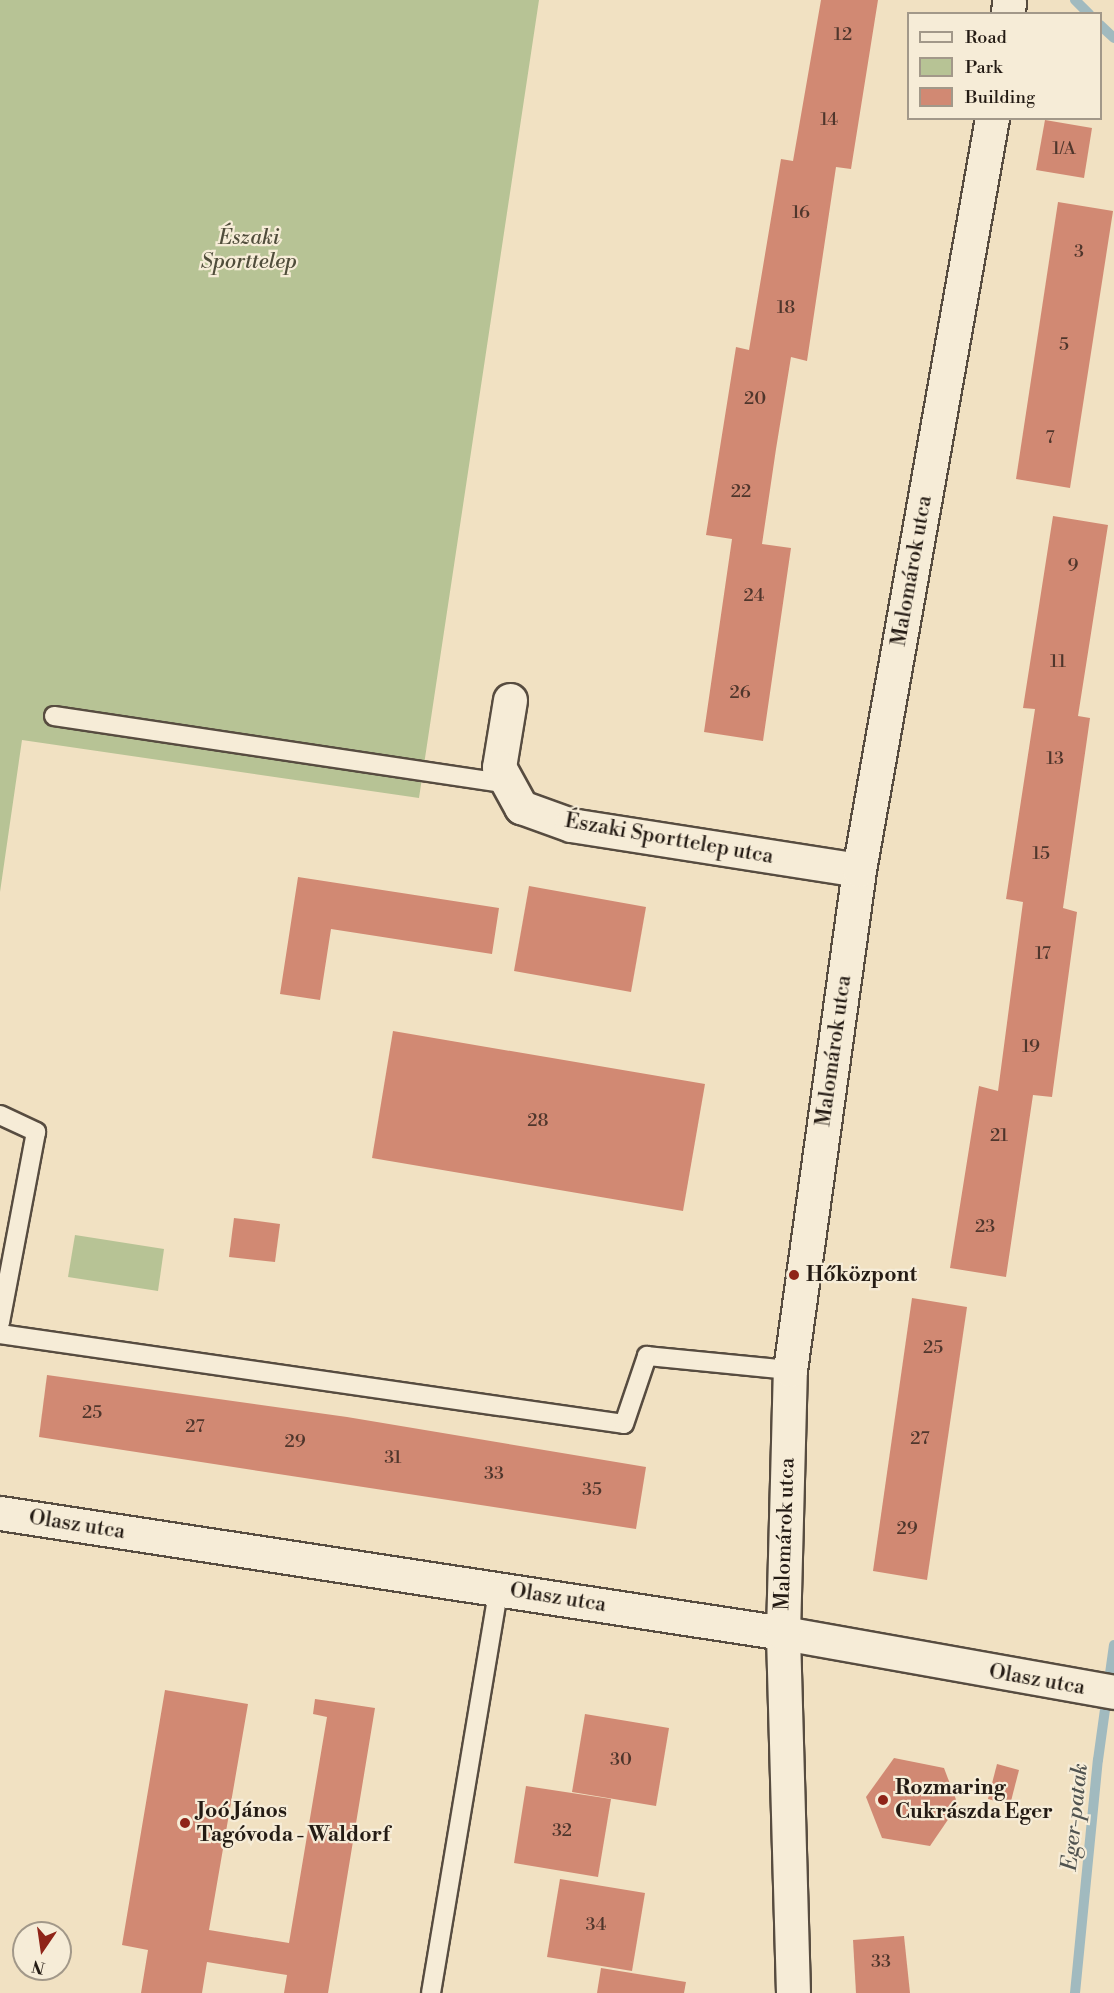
<!DOCTYPE html>
<meta charset="utf-8">
<style>
body{margin:0}
#map{position:relative;width:1114px;height:1993px;overflow:hidden;background:#f1e1c2;font-family:"Libre Bodoni",serif}
div>[style]{position:absolute}
[style*='--x']{left:calc(var(--x)*1px);top:calc(var(--y)*1px);width:calc(var(--w)*1px);rotate:calc(var(--a)*1deg)}
.green>*{inset:0;background:#b7c395}
.stream>*{height:10px;margin:-5px;padding:0 5px;transform-origin:5px;border-radius:5px;background:#a1babf}
.building>*{inset:0;background:#d18973}
.roads{filter:drop-shadow(2px 0 #574c40) drop-shadow(-2px 0 #574c40) drop-shadow(0 2px #574c40) drop-shadow(0 -2px #574c40)}
.service>*{height:18px;margin:-9px;padding:0 9px;transform-origin:9px;border-radius:9px;background:#f6ecd7}
.minor>*{height:33px;margin:-16.5px;padding:0 16.5px;transform-origin:16.5px;border-radius:16.5px;background:#f6ecd7}
.dots>*{width:16px;height:16px;translate:-50% -50%;box-sizing:border-box;border:3px solid #f6ecd7;border-radius:50%}
span{translate:-50% -50%;white-space:nowrap;text-align:center;line-height:1.15;-webkit-text-stroke:4.5px #f6ecd7;paint-order:stroke}
.number-label{font-size:18px;color:#4f362c}
.number-label span{-webkit-text-stroke-width:0}
.park-label{font-size:21px;color:#504d3b;font-style:italic}
.street-label{font-size:21px;color:#241b14}
.poi-label{font-size:21px;color:#241b14;font-weight:700}
.left{translate:0 -50%;text-align:left}
.water-label{font-size:22px;color:#505350;font-style:italic}
.legend{position:absolute;left:907px;top:12px;width:195px;height:108px;box-sizing:border-box;background:#f6ecd7;border:2px solid #a29889;margin:0;padding:8px 10px;list-style:none;font-size:18px;color:#241b14}
.legend li{display:flex;align-items:center;gap:12px;height:30px}
.legend b{width:30px;border:2px solid #a29889}
.north{position:absolute;left:12px;top:1921px;width:60px;height:60px;box-sizing:border-box;background:#f6ecd7;border:2px solid #a29889;border-radius:50%;rotate:193deg;font-size:16px;font-weight:700;line-height:24px;text-align:center;color:#241b14}
.north::after{content:'';display:block;margin:auto;width:21px;height:27px;background:#8f2418;clip-path:polygon(50% 0,100% 100%,50% 72%,0 100%)}
</style>
<div id="map">
<div class="green">
<div style="clip-path:polygon(0 0,539px 0,419px 798px,22px 740px,0 892px)"></div>
<div style="clip-path:polygon(75px 1235px,164px 1249px,158px 1291px,68px 1277px)"></div>
</div>
<div class="stream">
<div style="--x:1075;--y:0;--w:20;--a:45"></div>
<div style="--x:1100;--y:25;--w:19;--a:43"></div>
<div style="--x:1075;--y:1993;--w:234;--a:-84.4"></div>
<div style="--x:1098;--y:1760;--w:116;--a:-82.1"></div>
</div>
<div class="building">
<div style="clip-path:polygon(821px 0,878px 0,851px 169px,836px 167px,807px 361px,791px 357px,776px 449px,762px 544px,791px 548px,763px 741px,704px 732px,732px 539px,706px 535px,736px 347px,749px 350px,781px 159px,793px 161px)"></div>
<div style="clip-path:polygon(1045px 120px,1092px 128px,1084px 178px,1036px 170px)"></div>
<div style="clip-path:polygon(1058px 202px,1113px 211px,1070px 488px,1016px 479px)"></div>
<div style="clip-path:polygon(1053px 516px,1108px 525px,1078px 716px,1090px 718px,1063px 908px,1077px 912px,1052px 1097px,1033px 1095px,1006px 1277px,950px 1268px,979px 1086px,998px 1091px,1023px 902px,1006px 899px,1035px 709px,1023px 708px)"></div>
<div style="clip-path:polygon(298px 877px,499px 908px,492px 954px,331px 929px,320px 1000px,280px 994px)"></div>
<div style="clip-path:polygon(529px 886px,646px 907px,631px 992px,514px 971px)"></div>
<div style="clip-path:polygon(393px 1031px,705px 1084px,683px 1211px,372px 1158px)"></div>
<div style="clip-path:polygon(234px 1218px,280px 1224px,275px 1262px,229px 1257px)"></div>
<div style="clip-path:polygon(912px 1298px,967px 1307px,927px 1580px,873px 1571px)"></div>
<div style="clip-path:polygon(47px 1375px,347px 1417px,646px 1467px,636px 1529px,39px 1437px)"></div>
<div style="clip-path:polygon(165px 1690px,248px 1704px,209px 1930px,289px 1943px,327px 1717px,313px 1714px,315px 1699px,375px 1708px,328px 1993px,284px 1993px,287px 1975px,207px 1962px,202px 1993px,141px 1993px,148px 1950px,122px 1945px)"></div>
<div style="clip-path:polygon(585px 1714px,669px 1728px,656px 1806px,572px 1792px)"></div>
<div style="clip-path:polygon(894px 1758px,944px 1768px,958px 1805px,930px 1846px,882px 1838px,866px 1797px)"></div>
<div style="clip-path:polygon(997px 1764px,1019px 1770px,1010px 1805px,988px 1799px)"></div>
<div style="clip-path:polygon(526px 1786px,611px 1799px,598px 1877px,514px 1863px)"></div>
<div style="clip-path:polygon(560px 1879px,645px 1893px,632px 1971px,547px 1957px)"></div>
<div style="clip-path:polygon(904px 1936px,910px 1993px,856px 1993px,853px 1940px)"></div>
<div style="clip-path:polygon(601px 1968px,686px 1982px,684px 1993px,597px 1993px)"></div>
</div>
<div class="roads">
<div class="service">
<div style="--x:54;--y:716;--w:459;--a:8.5"></div>
<div style="--x:0;--y:1115;--w:40;--a:25"></div>
<div style="--x:36;--y:1132;--w:194;--a:100.7"></div>
<div style="--x:0;--y:1334;--w:630;--a:8.21"></div>
<div style="--x:624;--y:1424;--w:72;--a:-71.3"></div>
<div style="--x:647;--y:1356;--w:144;--a:5.6"></div>
<div style="--x:431;--y:1993;--w:411;--a:-80.5"></div>
</div>
<div class="minor">
<div style="--x:1008;--y:14;--w:14;--a:-86"></div>
<div style="--x:510;--y:700;--w:68;--a:99.3"></div>
<div style="--x:499;--y:767;--w:46;--a:61.2"></div>
<div style="--x:521;--y:807;--w:53;--a:19.8"></div>
<div style="--x:571;--y:825;--w:291;--a:8.9"></div>
<div style="--x:0;--y:1513;--w:792;--a:8.71"></div>
<div style="--x:783;--y:1633;--w:336;--a:10.1"></div>
<div style="--x:793;--y:1993;--w:360;--a:-91.6"></div>
<div style="--x:783;--y:1633;--w:263;--a:-88.5"></div>
<div style="--x:790;--y:1370;--w:505;--a:-82.14"></div>
<div style="--x:859;--y:870;--w:764;--a:-79.97"></div>
</div>
</div>
<div class="dots">
<div style="left:794px;top:1275px;background:#8f2418"></div>
<div style="left:883px;top:1800px;background:#8f2418"></div>
<div style="left:185px;top:1823px;background:#8f2418"></div>
</div>
<div class="number-label">
<span style="left:843px;top:35px">12</span>
<span style="left:829px;top:120px">14</span>
<span style="left:1064px;top:149px">1/A</span>
<span style="left:801px;top:213px">16</span>
<span style="left:1079px;top:252px">3</span>
<span style="left:786px;top:308px">18</span>
<span style="left:1064px;top:345px">5</span>
<span style="left:755px;top:399px">20</span>
<span style="left:1050px;top:438px">7</span>
<span style="left:741px;top:492px">22</span>
<span style="left:1073px;top:566px">9</span>
<span style="left:754px;top:596px">24</span>
<span style="left:1058px;top:662px">11</span>
<span style="left:740px;top:693px">26</span>
<span style="left:1055px;top:759px">13</span>
<span style="left:1041px;top:854px">15</span>
<span style="left:1043px;top:954px">17</span>
<span style="left:1031px;top:1047px">19</span>
<span style="left:538px;top:1121px">28</span>
<span style="left:999px;top:1136px">21</span>
<span style="left:985px;top:1227px">23</span>
<span style="left:933px;top:1348px">25</span>
<span style="left:92px;top:1413px">25</span>
<span style="left:195px;top:1427px">27</span>
<span style="left:920px;top:1439px">27</span>
<span style="left:295px;top:1442px">29</span>
<span style="left:393px;top:1458px">31</span>
<span style="left:494px;top:1474px">33</span>
<span style="left:592px;top:1490px">35</span>
<span style="left:907px;top:1529px">29</span>
<span style="left:621px;top:1760px">30</span>
<span style="left:562px;top:1831px">32</span>
<span style="left:596px;top:1925px">34</span>
<span style="left:881px;top:1962px">33</span>
</div>
<div class="park-label">
<span style="left:249px;top:250px">Északi<br>Sporttelep</span>
</div>
<div class="street-label">
<span style="left:912px;top:571px;rotate:-80deg">Malomárok utca</span>
<span style="left:669px;top:839px;rotate:10deg">Északi Sporttelep utca</span>
<span style="left:834px;top:1051px;rotate:-82deg">Malomárok utca</span>
<span style="left:77px;top:1525px;rotate:9deg">Olasz utca</span>
<span style="left:785px;top:1534px;rotate:-88deg">Malomárok utca</span>
<span style="left:558px;top:1598px;rotate:9deg">Olasz utca</span>
<span style="left:1037px;top:1680px;rotate:10deg">Olasz utca</span>
</div>
<div class="poi-label">
<span class="left" style="left:806px;top:1275px">Hőközpont</span>
<span class="left" style="left:895px;top:1800px">Rozmaring<br>Cukrászda Eger</span>
<span class="left" style="left:197px;top:1823px">Joó János<br>Tagóvoda - Waldorf</span>
</div>
<div class="water-label">
<span style="left:1075px;top:1817px;rotate:-84deg">Eger-patak</span>
</div>
<ul class="legend">
<li><b style="height:8px;background:#f6ecd7"></b>Road</li>
<li><b style="height:16px;background:#b7c395"></b>Park</li>
<li><b style="height:16px;background:#d18973"></b>Building</li>
</ul>
<div class="north">N</div>
</div>
